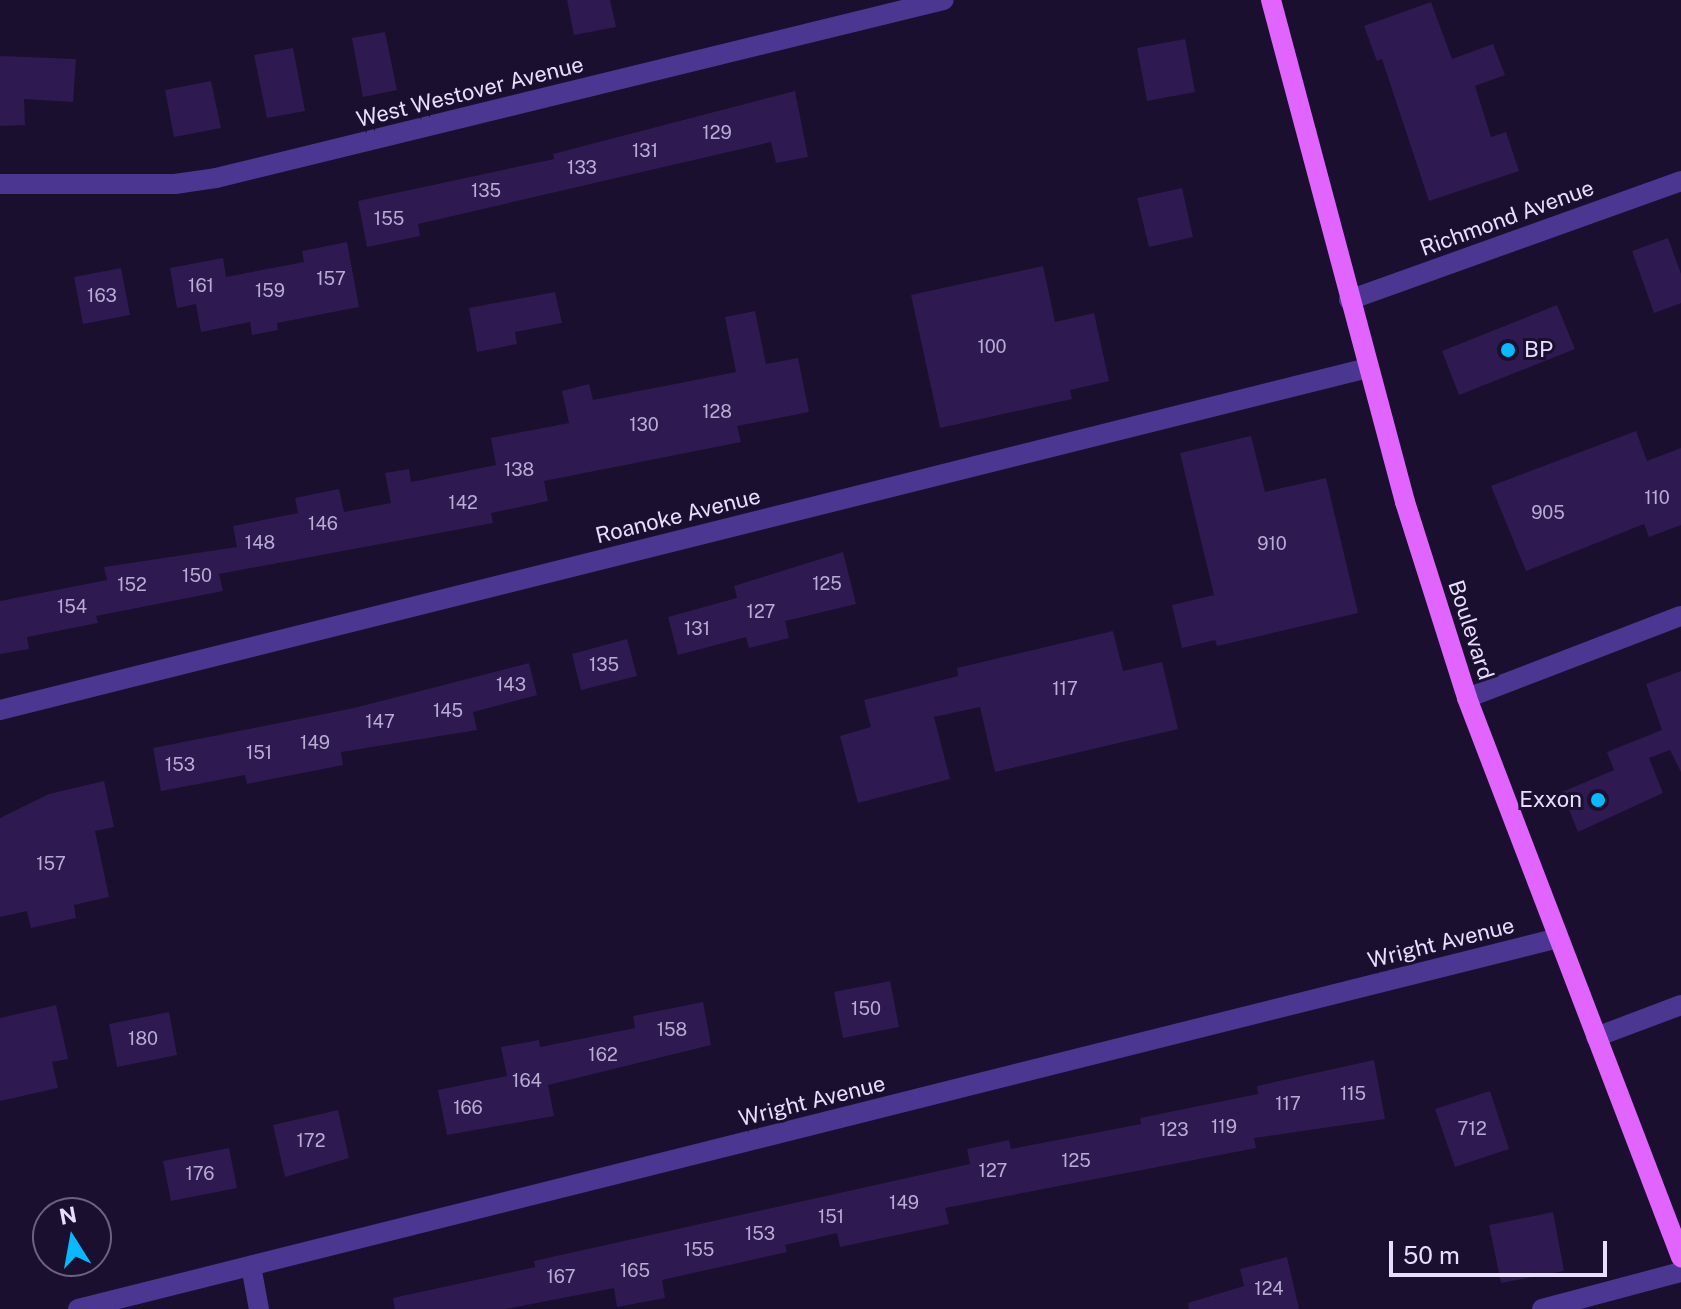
<!DOCTYPE html>
<style>
body{margin:0}
#map{position:relative;width:1681px;height:1309px;overflow:hidden;background:#1a0f2e;font-family:"Public Sans",sans-serif}
div>[style]{position:absolute}
[style*='--x']{left:calc(var(--x)*1px);top:calc(var(--y)*1px);width:calc(var(--w)*1px);rotate:calc(var(--a)*1deg)}
.building>*{inset:0;background:#2f1951}
.minor>*{height:20px;margin:-10px;padding:0 10px;transform-origin:10px;border-radius:10px;background:#4b3691}
.primary>*{height:20px;margin:-10px;padding:0 10px;transform-origin:10px;border-radius:10px;background:#e264ff}
.dots>*{width:22px;height:22px;translate:-50% -50%;box-sizing:border-box;border:4px solid #1a0f2e;border-radius:50%}
span{translate:-50% -50%;white-space:nowrap;text-align:center;line-height:1.15;-webkit-text-stroke:6px #1a0f2e;paint-order:stroke}
.number-label{font-size:18px;color:#b9acd4}
.number-label span{-webkit-text-stroke-width:0}
.street-label{font-size:22px;color:#e7ddff}
.poi-label{font-size:22px;color:#e7ddff}
.left{translate:0 -50%;text-align:left}
.right{translate:-100% -50%;text-align:right}
.north{position:absolute;left:32px;top:1197px;width:80px;height:80px;box-sizing:border-box;background:#1a0f2e;border:2px solid #6c6182;border-radius:50%;rotate:349deg;font-size:22px;font-weight:700;line-height:32px;text-align:center;color:#e7ddff}
.north::after{content:'';display:block;margin:auto;width:28px;height:36px;background:#09b9ff;clip-path:polygon(50% 0,100% 100%,50% 72%,0 100%)}
.scale{position:absolute;left:1389px;top:1241px;width:218px;height:36px;box-sizing:border-box;border:4px solid #e7ddff;border-top:0;padding-left:10px;font-size:24px;line-height:28px;white-space:nowrap;color:#e7ddff;-webkit-text-stroke:6px #1a0f2e;paint-order:stroke}
</style>
<div id="map">
<div class="building">
<div style="clip-path:polygon(567px 0,610px 0,616px 27px,574px 35px)"></div>
<div style="clip-path:polygon(1431px 2px,1452px 59px,1493px 44px,1505px 75px,1475px 86px,1491px 137px,1506px 132px,1519px 171px,1429px 201px,1382px 59px,1377px 61px,1364px 26px)"></div>
<div style="clip-path:polygon(385px 32px,397px 90px,363px 97px,352px 38px)"></div>
<div style="clip-path:polygon(1185px 39px,1195px 92px,1147px 101px,1137px 48px)"></div>
<div style="clip-path:polygon(293px 48px,305px 111px,267px 118px,254px 55px)"></div>
<div style="clip-path:polygon(0 56px,76px 59px,73px 102px,24px 99px,25px 125px,0 126px)"></div>
<div style="clip-path:polygon(211px 81px,221px 128px,174px 137px,165px 90px)"></div>
<div style="clip-path:polygon(795px 91px,808px 157px,776px 163px,771px 142px,418px 224px,420px 236px,367px 247px,358px 201px,554px 159px,553px 154px)"></div>
<div style="clip-path:polygon(1182px 188px,1193px 237px,1149px 247px,1137px 198px)"></div>
<div style="clip-path:polygon(1668px 238px,1681px 274px,1681px 303px,1654px 313px,1632px 251px)"></div>
<div style="clip-path:polygon(347px 242px,359px 307px,277px 323px,278px 330px,252px 335px,250px 322px,201px 332px,196px 304px,177px 308px,170px 268px,223px 258px,226px 277px,304px 262px,302px 251px)"></div>
<div style="clip-path:polygon(1043px 266px,1055px 322px,1094px 313px,1109px 381px,1070px 390px,1072px 399px,940px 428px,911px 295px)"></div>
<div style="clip-path:polygon(121px 268px,130px 315px,83px 324px,74px 277px)"></div>
<div style="clip-path:polygon(555px 292px,562px 323px,515px 332px,517px 344px,477px 352px,469px 308px)"></div>
<div style="clip-path:polygon(1557px 305px,1575px 349px,1459px 395px,1442px 351px)"></div>
<div style="clip-path:polygon(755px 311px,766px 364px,798px 358px,809px 412px,737px 426px,741px 442px,544px 481px,548px 501px,491px 513px,493px 523px,219px 574px,223px 591px,96px 616px,98px 623px,27px 637px,29px 649px,0 654px,0 601px,107px 580px,104px 567px,237px 547px,233px 526px,298px 513px,295px 498px,339px 489px,344px 512px,391px 503px,385px 473px,409px 469px,411px 482px,496px 465px,491px 438px,569px 423px,562px 391px,589px 384px,593px 400px,736px 372px,725px 317px)"></div>
<div style="clip-path:polygon(1636px 431px,1647px 461px,1681px 448px,1681px 525px,1649px 537px,1644px 524px,1526px 571px,1491px 486px)"></div>
<div style="clip-path:polygon(1251px 436px,1265px 492px,1326px 478px,1358px 613px,1217px 646px,1215px 640px,1182px 648px,1172px 605px,1214px 595px,1180px 453px)"></div>
<div style="clip-path:polygon(843px 552px,856px 604px,785px 621px,789px 638px,749px 648px,746px 637px,678px 655px,668px 617px,737px 598px,734px 586px)"></div>
<div style="clip-path:polygon(1113px 631px,1123px 671px,1162px 662px,1178px 729px,995px 772px,980px 707px,934px 717px,950px 779px,858px 803px,840px 736px,871px 727px,864px 700px,958px 676px,957px 668px)"></div>
<div style="clip-path:polygon(627px 639px,637px 676px,581px 690px,572px 654px)"></div>
<div style="clip-path:polygon(529px 663px,537px 695px,473px 712px,477px 730px,341px 752px,343px 765px,247px 784px,245px 775px,161px 791px,153px 748px,354px 708px)"></div>
<div style="clip-path:polygon(1681px 671px,1681px 772px,1670px 750px,1649px 758px,1663px 793px,1578px 832px,1562px 792px,1614px 770px,1607px 752px,1662px 730px,1646px 684px)"></div>
<div style="clip-path:polygon(104px 781px,114px 827px,95px 831px,109px 897px,74px 905px,76px 918px,31px 928px,27px 911px,0 917px,0 818px,49px 794px)"></div>
<div style="clip-path:polygon(890px 981px,899px 1027px,843px 1038px,834px 992px)"></div>
<div style="clip-path:polygon(703px 1002px,711px 1045px,548px 1085px,554px 1116px,447px 1135px,438px 1090px,507px 1076px,501px 1047px,539px 1040px,540px 1047px,635px 1028px,633px 1016px)"></div>
<div style="clip-path:polygon(56px 1005px,68px 1059px,52px 1062px,58px 1088px,0 1101px,0 1018px)"></div>
<div style="clip-path:polygon(169px 1012px,177px 1055px,117px 1067px,109px 1024px)"></div>
<div style="clip-path:polygon(1374px 1060px,1385px 1119px,1254px 1138px,1256px 1148px,945px 1208px,949px 1224px,840px 1247px,837px 1233px,785px 1245px,787px 1252px,662px 1280px,665px 1298px,617px 1307px,614px 1288px,505px 1309px,395px 1309px,393px 1298px,535px 1267px,534px 1261px,970px 1164px,967px 1149px,1009px 1140px,1011px 1149px,1141px 1124px,1140px 1118px,1258px 1094px,1257px 1086px)"></div>
<div style="clip-path:polygon(1490px 1091px,1509px 1149px,1455px 1167px,1435px 1109px)"></div>
<div style="clip-path:polygon(338px 1110px,349px 1158px,285px 1177px,273px 1125px)"></div>
<div style="clip-path:polygon(229px 1148px,237px 1188px,171px 1201px,163px 1161px)"></div>
<div style="clip-path:polygon(1553px 1212px,1564px 1271px,1501px 1283px,1489px 1225px)"></div>
<div style="clip-path:polygon(1287px 1257px,1299px 1309px,1189px 1309px,1188px 1303px,1244px 1286px,1240px 1269px)"></div>
</div>
<div class="minor">
<div style="--x:0;--y:184;--w:175;--a:0"></div>
<div style="--x:175;--y:184;--w:41;--a:-8.3"></div>
<div style="--x:216;--y:178;--w:749;--a:-13.74"></div>
<div style="--x:1349;--y:300;--w:353;--a:-19.7"></div>
<div style="--x:1467;--y:698;--w:229;--a:-21"></div>
<div style="--x:0;--y:710;--w:1410;--a:-14.04"></div>
<div style="--x:1596;--y:1037;--w:91;--a:-20.6"></div>
<div style="--x:251;--y:1266;--w:44;--a:79.5"></div>
<div style="--x:78;--y:1309;--w:1526;--a:-14.07"></div>
<div style="--x:1542;--y:1309;--w:144;--a:-14.9"></div>
</div>
<div class="primary">
<div style="--x:1271;--y:0;--w:520;--a:75.05"></div>
<div style="--x:1405;--y:502;--w:206;--a:72.4"></div>
<div style="--x:1467;--y:698;--w:599;--a:69.05"></div>
</div>
<div class="dots">
<div style="left:1508px;top:350px;background:#09b9ff"></div>
<div style="left:1598px;top:800px;background:#09b9ff"></div>
</div>
<div class="number-label">
<span style="left:717px;top:133px">129</span>
<span style="left:645px;top:151px">131</span>
<span style="left:582px;top:168px">133</span>
<span style="left:486px;top:191px">135</span>
<span style="left:389px;top:219px">155</span>
<span style="left:331px;top:279px">157</span>
<span style="left:201px;top:286px">161</span>
<span style="left:270px;top:291px">159</span>
<span style="left:102px;top:296px">163</span>
<span style="left:992px;top:347px">100</span>
<span style="left:717px;top:412px">128</span>
<span style="left:644px;top:425px">130</span>
<span style="left:519px;top:470px">138</span>
<span style="left:1657px;top:498px">110</span>
<span style="left:463px;top:503px">142</span>
<span style="left:1548px;top:513px">905</span>
<span style="left:323px;top:524px">146</span>
<span style="left:260px;top:543px">148</span>
<span style="left:1272px;top:544px">910</span>
<span style="left:197px;top:576px">150</span>
<span style="left:827px;top:584px">125</span>
<span style="left:132px;top:585px">152</span>
<span style="left:72px;top:607px">154</span>
<span style="left:761px;top:612px">127</span>
<span style="left:697px;top:629px">131</span>
<span style="left:604px;top:665px">135</span>
<span style="left:511px;top:685px">143</span>
<span style="left:1065px;top:689px">117</span>
<span style="left:448px;top:711px">145</span>
<span style="left:380px;top:722px">147</span>
<span style="left:315px;top:743px">149</span>
<span style="left:259px;top:753px">151</span>
<span style="left:180px;top:765px">153</span>
<span style="left:51px;top:864px">157</span>
<span style="left:866px;top:1009px">150</span>
<span style="left:672px;top:1030px">158</span>
<span style="left:143px;top:1039px">180</span>
<span style="left:603px;top:1055px">162</span>
<span style="left:527px;top:1081px">164</span>
<span style="left:1353px;top:1094px">115</span>
<span style="left:1288px;top:1104px">117</span>
<span style="left:468px;top:1108px">166</span>
<span style="left:1224px;top:1127px">119</span>
<span style="left:1472px;top:1129px">712</span>
<span style="left:1174px;top:1130px">123</span>
<span style="left:311px;top:1141px">172</span>
<span style="left:1076px;top:1161px">125</span>
<span style="left:993px;top:1171px">127</span>
<span style="left:200px;top:1174px">176</span>
<span style="left:904px;top:1203px">149</span>
<span style="left:831px;top:1217px">151</span>
<span style="left:760px;top:1234px">153</span>
<span style="left:699px;top:1250px">155</span>
<span style="left:635px;top:1271px">165</span>
<span style="left:561px;top:1277px">167</span>
<span style="left:1269px;top:1289px">124</span>
</div>
<div class="street-label">
<span style="left:470px;top:92px;rotate:-14deg">West Westover Avenue</span>
<span style="left:1507px;top:218px;rotate:-20deg">Richmond Avenue</span>
<span style="left:678px;top:516px;rotate:-14deg">Roanoke Avenue</span>
<span style="left:1471px;top:630px;rotate:72deg">Boulevard</span>
<span style="left:1441px;top:943px;rotate:-14deg">Wright Avenue</span>
<span style="left:812px;top:1101px;rotate:-14deg">Wright Avenue</span>
</div>
<div class="poi-label">
<span class="left" style="left:1524px;top:350px">BP</span>
<span class="right" style="left:1582px;top:800px">Exxon</span>
</div>
<div class="north">N</div>
<div class="scale">50 m</div>
</div>
